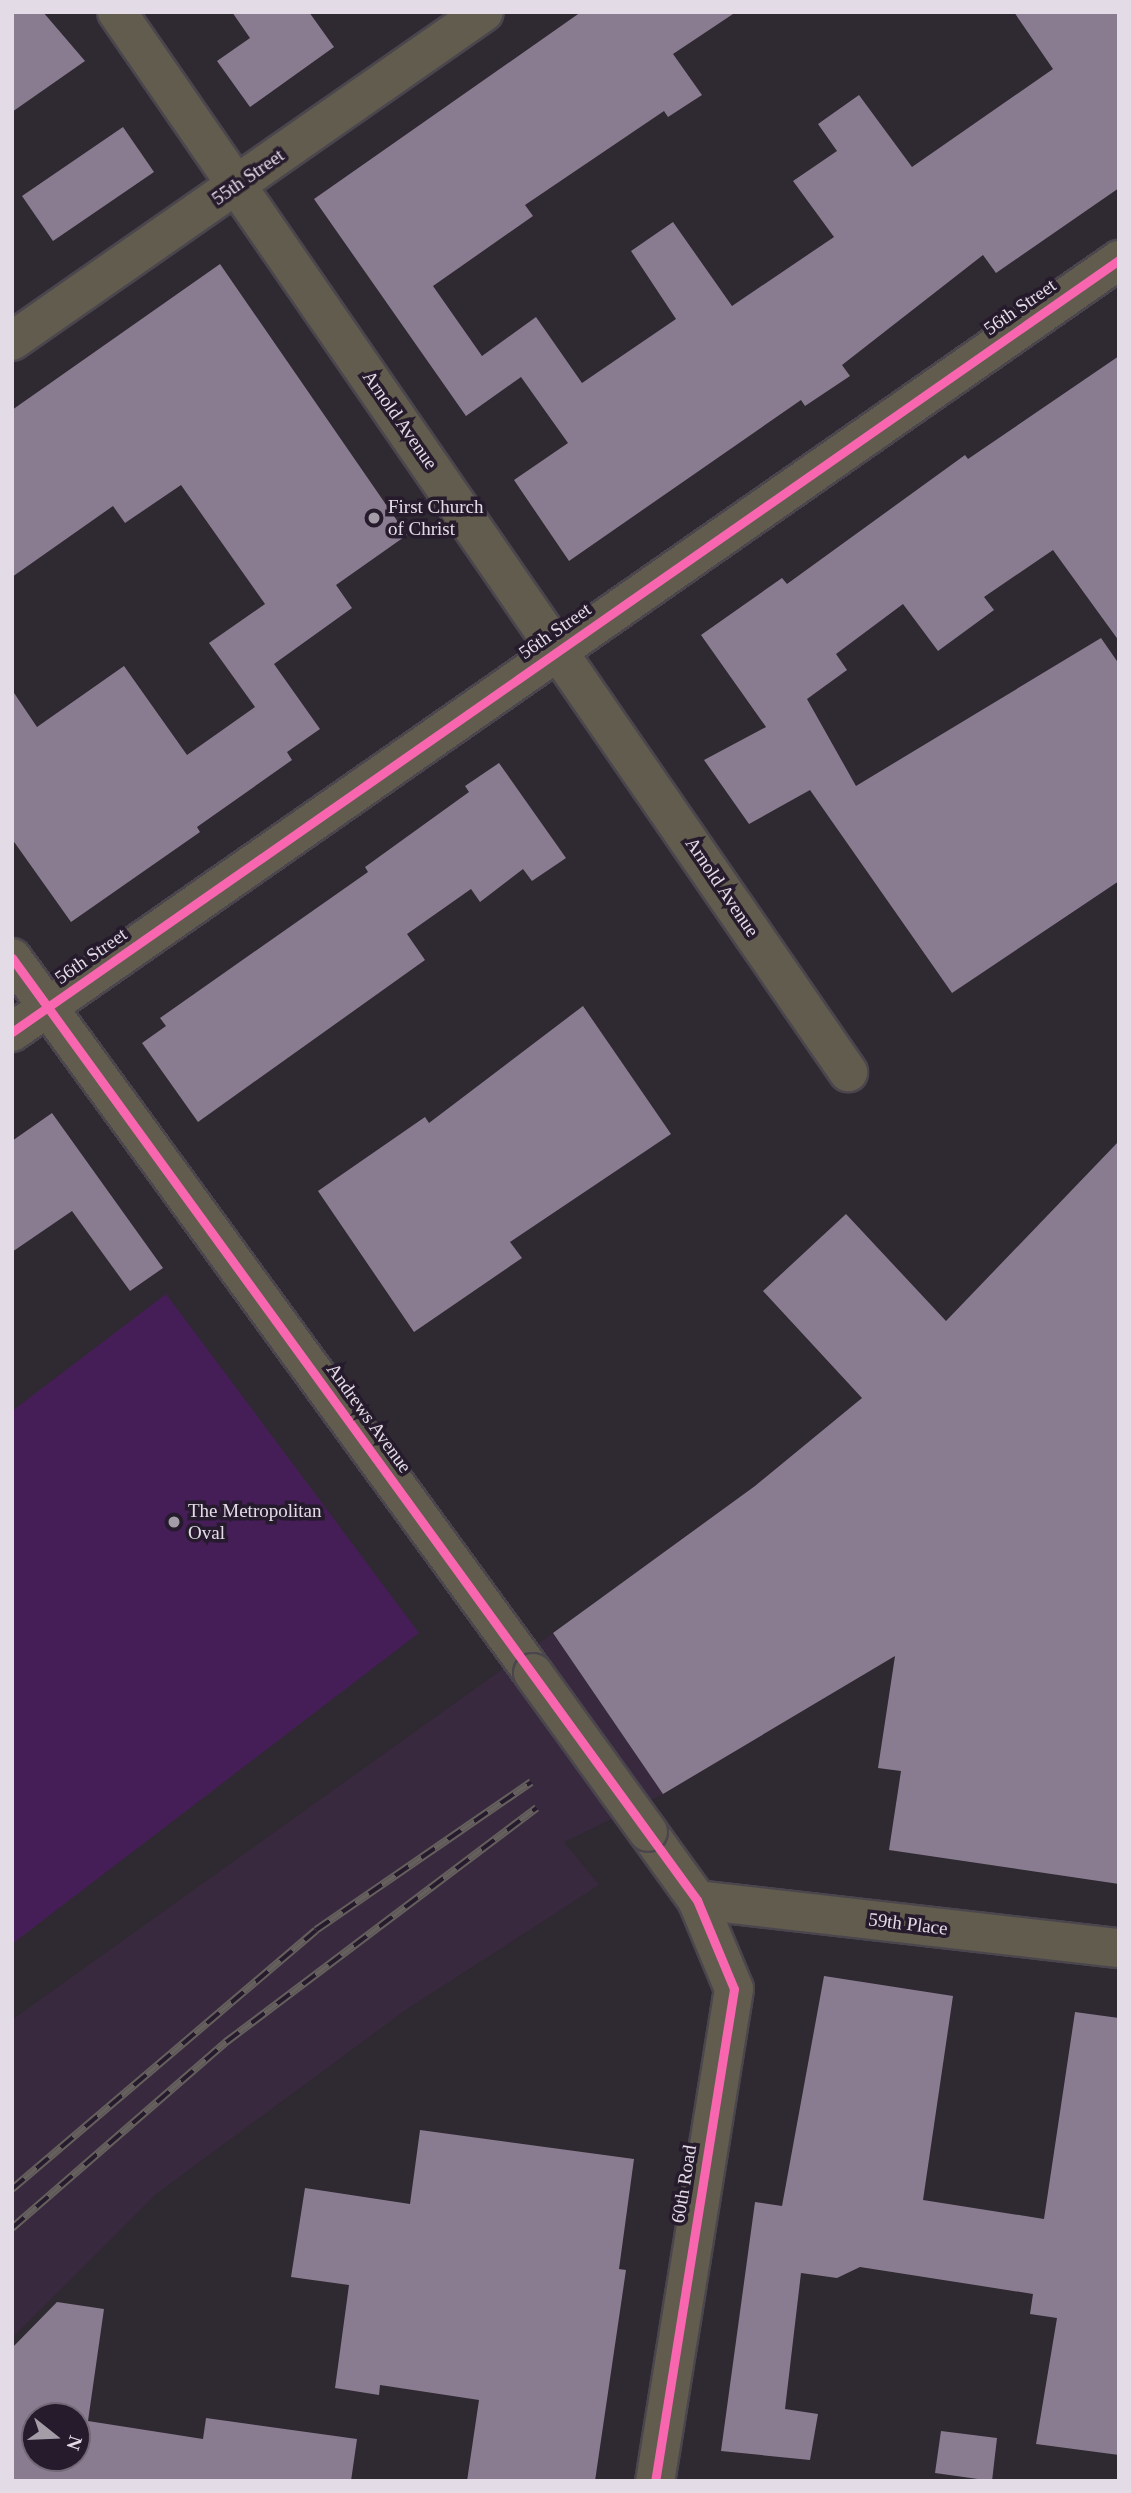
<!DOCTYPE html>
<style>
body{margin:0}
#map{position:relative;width:1131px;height:2493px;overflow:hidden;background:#2f2932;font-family:Georgia,serif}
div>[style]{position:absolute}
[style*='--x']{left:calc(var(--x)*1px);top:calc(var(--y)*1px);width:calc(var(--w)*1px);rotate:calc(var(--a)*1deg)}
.built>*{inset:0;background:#38293e}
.green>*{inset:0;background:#461e57}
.building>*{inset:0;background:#897c90}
.roads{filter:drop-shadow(2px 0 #4b464e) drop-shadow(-2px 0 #4b464e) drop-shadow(0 2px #4b464e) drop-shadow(0 -2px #4b464e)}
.minor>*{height:38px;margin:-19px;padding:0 19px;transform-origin:19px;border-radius:19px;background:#615c4d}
.rail>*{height:8px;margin-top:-4px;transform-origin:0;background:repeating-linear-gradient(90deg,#261b2c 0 16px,#65605d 0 32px);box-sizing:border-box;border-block:2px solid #65605d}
.bridges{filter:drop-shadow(2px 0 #4b464e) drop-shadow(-2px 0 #4b464e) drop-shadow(0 2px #4b464e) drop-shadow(0 -2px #4b464e)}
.minor-bridge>*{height:38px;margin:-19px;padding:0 19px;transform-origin:19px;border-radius:19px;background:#615c4d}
.cycleway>*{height:9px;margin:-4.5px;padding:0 4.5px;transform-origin:4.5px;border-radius:4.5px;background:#f766af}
.dots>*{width:19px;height:19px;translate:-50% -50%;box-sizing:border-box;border:4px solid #261b2c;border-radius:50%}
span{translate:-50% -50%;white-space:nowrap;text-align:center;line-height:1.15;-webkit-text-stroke:7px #261b2c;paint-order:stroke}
.street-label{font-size:19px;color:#e3dce7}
.poi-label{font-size:19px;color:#e3dce7}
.left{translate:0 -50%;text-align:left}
.frame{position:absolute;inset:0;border:14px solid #e3dce7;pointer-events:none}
.north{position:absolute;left:21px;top:2402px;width:70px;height:70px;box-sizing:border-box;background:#261b2c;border:2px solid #726877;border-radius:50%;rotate:108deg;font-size:19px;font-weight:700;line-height:28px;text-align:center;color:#e3dce7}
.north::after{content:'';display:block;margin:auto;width:24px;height:32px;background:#a49da8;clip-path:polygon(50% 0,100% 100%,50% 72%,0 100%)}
</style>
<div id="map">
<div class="built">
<div style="clip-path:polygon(553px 1633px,663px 1794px,564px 1842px,599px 1885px,407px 2009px,156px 2194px,12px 2338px,12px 2020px)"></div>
</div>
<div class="green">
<div style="clip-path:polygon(166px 1294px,419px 1633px,12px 1944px,12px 1411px)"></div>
</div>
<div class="building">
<div style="clip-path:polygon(12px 12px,43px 12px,85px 61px,12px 112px)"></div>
<div style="clip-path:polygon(232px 12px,309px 12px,334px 47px,250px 107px,217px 61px,250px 38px)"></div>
<div style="clip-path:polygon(581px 12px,736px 12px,673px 54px,702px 95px,668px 117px,664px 111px,525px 205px,533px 216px,433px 286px,482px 356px,536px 317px,582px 383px,676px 319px,631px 251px,673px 222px,732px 306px,834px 237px,793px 181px,837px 151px,818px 124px,859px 95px,912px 167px,1053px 69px,1014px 12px,1119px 12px,1119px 188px,996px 273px,983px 255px,842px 365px,850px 376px,805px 406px,801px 400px,569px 561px,514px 480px,568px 443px,521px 377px,466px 416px,314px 199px)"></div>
<div style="clip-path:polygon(123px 127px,154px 172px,53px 241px,22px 196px)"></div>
<div style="clip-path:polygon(220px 264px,407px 535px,336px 585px,352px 608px,274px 664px,320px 729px,287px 752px,292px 760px,197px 827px,200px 832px,71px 922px,12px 839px,12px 690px,37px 727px,124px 666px,187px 755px,255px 707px,209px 643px,265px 604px,181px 485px,125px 523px,113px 506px,12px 577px,12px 410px)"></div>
<div style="clip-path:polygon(1119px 356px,1119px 641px,1053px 550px,984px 597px,994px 610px,938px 651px,903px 604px,836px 654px,847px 670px,807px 699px,856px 786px,1101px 638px,1119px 664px,1119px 881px,952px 993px,810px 790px,749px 824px,704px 760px,766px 727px,701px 635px,782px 578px,787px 584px,965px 455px,968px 459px)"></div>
<div style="clip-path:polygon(499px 763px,566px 858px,532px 881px,523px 869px,480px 902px,471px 889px,407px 934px,425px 960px,198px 1122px,142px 1043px,166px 1026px,160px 1018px,368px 872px,365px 867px,469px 792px,465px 786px)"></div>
<div style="clip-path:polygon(583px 1006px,671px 1134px,510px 1242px,522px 1258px,414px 1332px,318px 1191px,425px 1117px,429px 1123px)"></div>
<div style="clip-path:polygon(52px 1113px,163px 1268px,130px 1291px,72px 1211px,12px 1252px,12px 1141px)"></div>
<div style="clip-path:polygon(1119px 1141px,1119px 1884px,889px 1850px,901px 1771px,878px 1768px,895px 1656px,663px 1794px,553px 1633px,755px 1486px,862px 1398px,763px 1291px,846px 1214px,946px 1321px)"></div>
<div style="clip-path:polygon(824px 1976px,953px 1996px,923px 2200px,1044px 2219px,1075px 2012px,1119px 2018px,1119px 2455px,1036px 2444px,1057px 2318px,1030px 2314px,1033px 2294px,860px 2267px,837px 2278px,801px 2273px,785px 2409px,818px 2414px,810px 2460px,721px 2451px,755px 2202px,782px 2206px)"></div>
<div style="clip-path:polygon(420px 2130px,634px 2159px,619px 2269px,626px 2270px,595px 2481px,467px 2481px,479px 2400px,380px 2385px,379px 2395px,335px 2388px,349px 2285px,291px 2277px,305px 2188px,410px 2204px)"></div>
<div style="clip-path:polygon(evenodd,57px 2302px,104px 2309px,88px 2421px,203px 2439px,206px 2418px,357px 2439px,351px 2481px,12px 2481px,12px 2348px,57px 2302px,35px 2416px,77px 2416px,77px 2458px,35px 2458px,35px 2416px)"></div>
<div style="clip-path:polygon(941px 2431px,997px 2438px,992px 2481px,935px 2473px)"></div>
</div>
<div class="roads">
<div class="minor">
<div style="--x:117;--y:12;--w:1288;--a:55.41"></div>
<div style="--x:12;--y:341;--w:575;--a:-34.88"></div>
<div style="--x:12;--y:958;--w:885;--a:53.92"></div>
<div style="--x:12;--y:1032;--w:1350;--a:-34.89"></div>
<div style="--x:648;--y:1832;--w:84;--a:54.2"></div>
<div style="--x:697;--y:1900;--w:96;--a:67.4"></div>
<div style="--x:734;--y:1989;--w:498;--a:99.1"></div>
<div style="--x:697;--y:1900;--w:425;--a:6.5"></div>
</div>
</div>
<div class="rail">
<div style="--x:12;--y:2189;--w:399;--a:-40.4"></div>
<div style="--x:316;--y:1930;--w:261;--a:-34.5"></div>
<div style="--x:12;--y:2228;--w:284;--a:-41"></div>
<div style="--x:226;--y:2042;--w:389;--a:-37"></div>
</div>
<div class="bridges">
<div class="minor-bridge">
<div style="--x:533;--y:1673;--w:196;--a:54.1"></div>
</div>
</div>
<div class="cycleway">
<div style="--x:12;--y:958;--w:1165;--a:53.98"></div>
<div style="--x:697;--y:1900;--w:96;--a:67.4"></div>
<div style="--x:734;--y:1989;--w:498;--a:99.1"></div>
<div style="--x:12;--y:1032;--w:1350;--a:-34.89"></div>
</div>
<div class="dots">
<div style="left:374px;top:518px;background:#a49da8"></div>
<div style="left:174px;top:1522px;background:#a49da8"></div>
</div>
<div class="street-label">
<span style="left:248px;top:177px;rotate:-35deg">55th Street</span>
<span style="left:1020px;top:307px;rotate:-35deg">56th Street</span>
<span style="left:400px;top:420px;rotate:55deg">Arnold Avenue</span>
<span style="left:555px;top:631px;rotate:-35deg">56th Street</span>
<span style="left:722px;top:887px;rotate:56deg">Arnold Avenue</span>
<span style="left:91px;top:956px;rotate:-35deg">56th Street</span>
<span style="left:369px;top:1418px;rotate:54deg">Andrews Avenue</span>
<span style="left:908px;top:1924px;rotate:7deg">59th Place</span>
<span style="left:684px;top:2184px;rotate:-81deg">60th Road</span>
</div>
<div class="poi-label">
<span class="left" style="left:388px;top:518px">First Church<br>of Christ</span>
<span class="left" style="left:188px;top:1522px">The Metropolitan<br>Oval</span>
</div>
<div class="frame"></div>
<div class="north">N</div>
</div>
